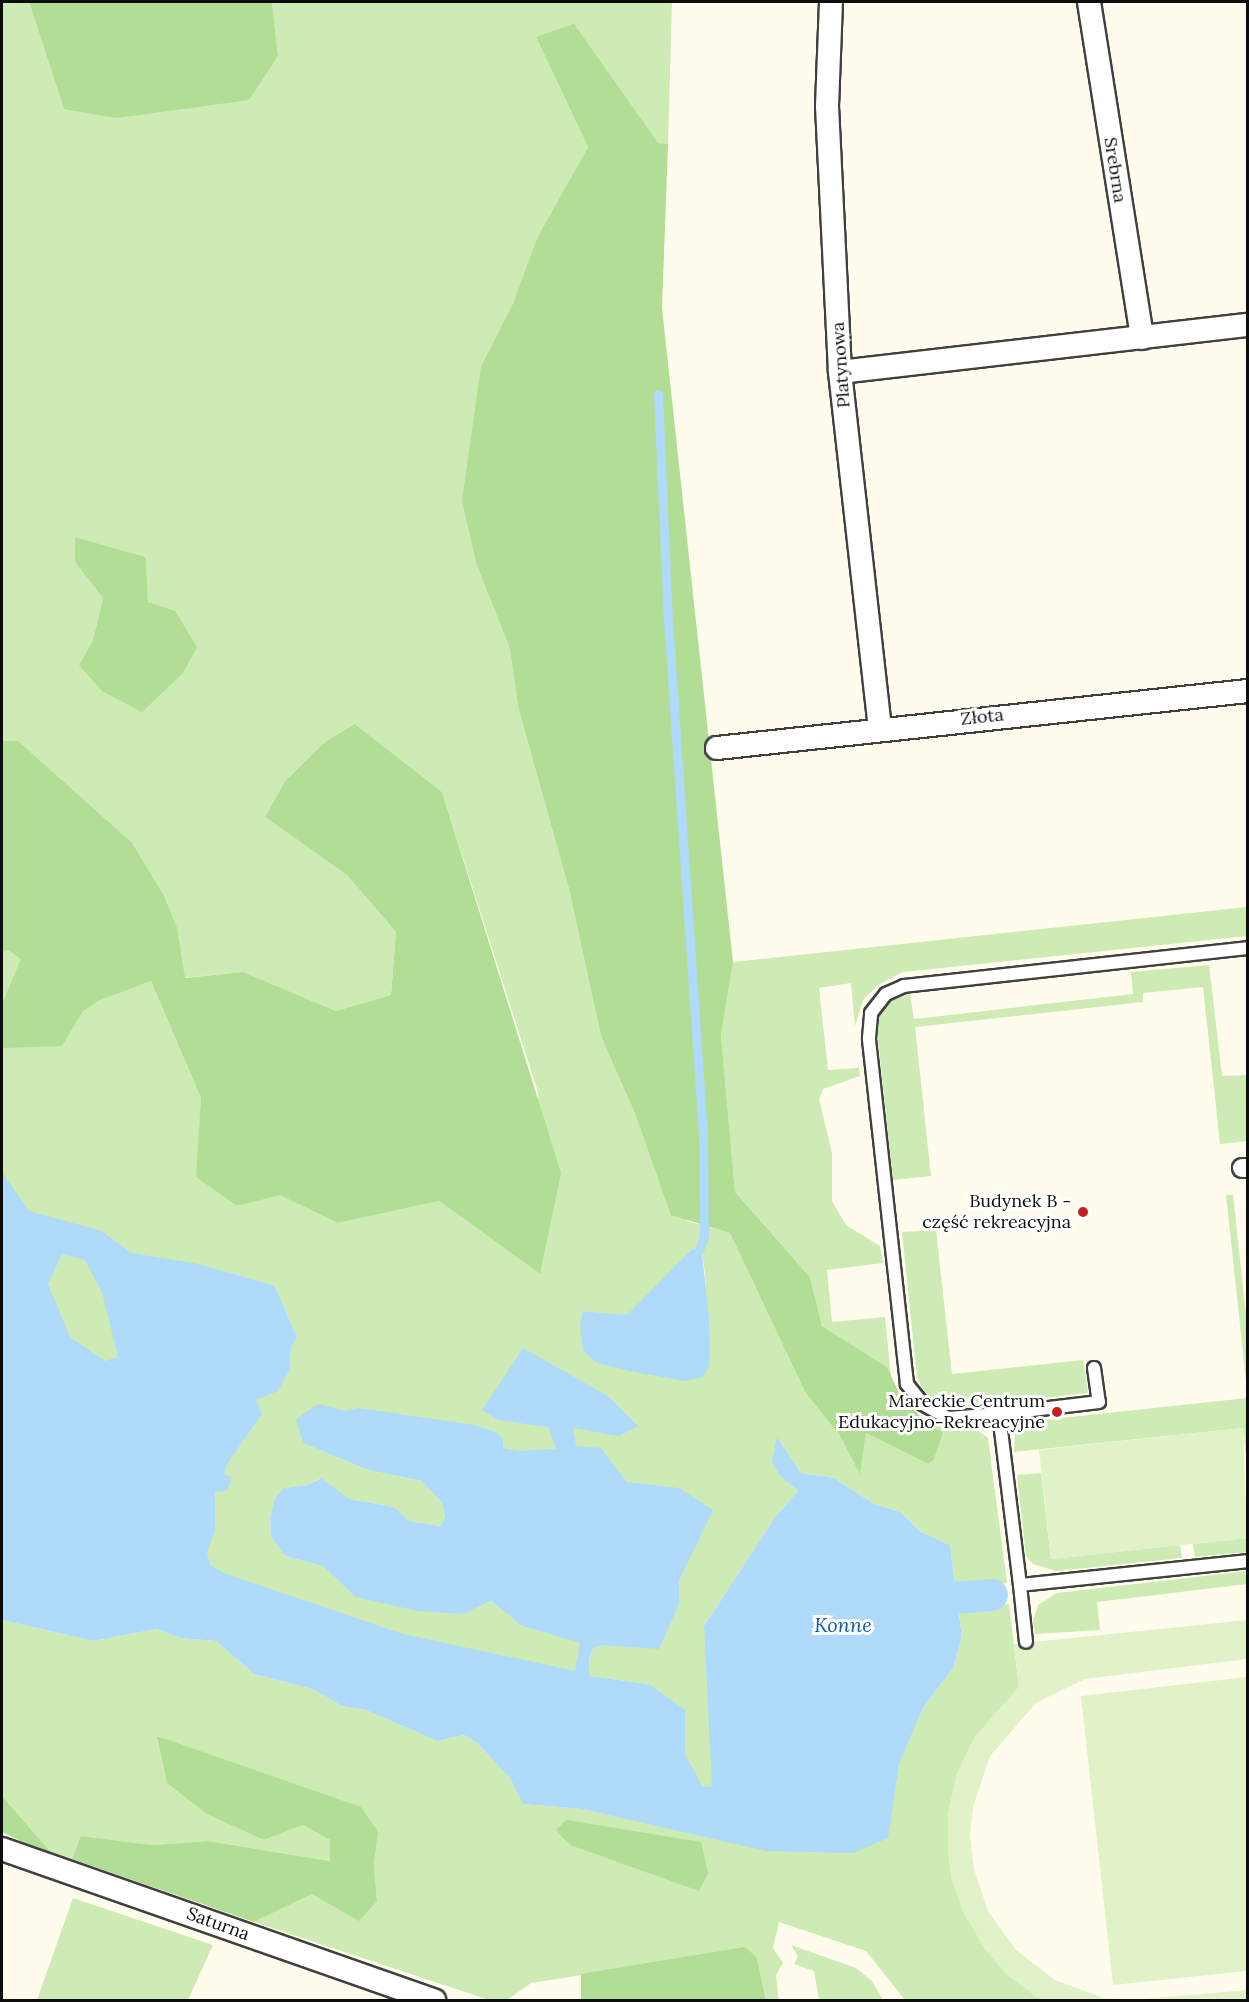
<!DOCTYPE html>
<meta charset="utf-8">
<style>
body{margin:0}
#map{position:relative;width:1249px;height:2002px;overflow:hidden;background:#fffced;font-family:Lora,serif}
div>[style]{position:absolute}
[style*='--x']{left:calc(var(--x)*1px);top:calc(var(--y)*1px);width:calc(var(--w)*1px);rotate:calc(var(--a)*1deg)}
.green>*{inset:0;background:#ceebb5}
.forest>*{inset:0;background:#b1dd94}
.pitch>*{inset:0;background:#e1f2c8}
.water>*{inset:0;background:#b0daf9}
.stream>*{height:9px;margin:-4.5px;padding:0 4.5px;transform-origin:4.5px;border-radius:4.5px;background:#b0daf9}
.canal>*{height:32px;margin:-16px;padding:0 16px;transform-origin:16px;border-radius:16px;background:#b0daf9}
.roads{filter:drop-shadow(2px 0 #404040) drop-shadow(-2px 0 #404040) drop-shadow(0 2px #404040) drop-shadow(0 -2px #404040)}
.service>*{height:12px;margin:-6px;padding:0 6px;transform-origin:6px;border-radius:6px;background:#fff}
.pedestrian>*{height:18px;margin:-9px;padding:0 9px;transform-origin:9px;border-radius:9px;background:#fff}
.minor>*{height:22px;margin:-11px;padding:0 11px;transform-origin:11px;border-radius:11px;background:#fff}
.dots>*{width:16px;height:16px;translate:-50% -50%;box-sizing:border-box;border:3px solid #fff;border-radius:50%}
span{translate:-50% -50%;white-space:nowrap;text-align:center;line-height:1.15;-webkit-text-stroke:6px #fff;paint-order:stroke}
.street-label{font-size:18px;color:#0d0d0d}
.poi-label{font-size:18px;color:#0d0d0d}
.right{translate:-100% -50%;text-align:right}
.water-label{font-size:20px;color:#115ca4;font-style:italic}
.frame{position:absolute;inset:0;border:3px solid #0d0d0d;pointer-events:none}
</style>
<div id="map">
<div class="green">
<div style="clip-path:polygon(evenodd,2px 2px,29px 2px,64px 109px,278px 56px,272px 2px,672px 2px,668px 144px,658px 143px,536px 37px,588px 147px,537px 238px,513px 305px,481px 366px,477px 566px,510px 649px,518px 707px,569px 889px,601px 1036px,687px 1221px,730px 1233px,805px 1392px,840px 1436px,860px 1473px,866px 1433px,928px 1464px,929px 1425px,977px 1430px,988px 1438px,1007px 1583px,995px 1585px,997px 1605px,1009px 1604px,1019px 1687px,974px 1738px,957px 1775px,948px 1814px,948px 1851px,952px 1880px,1035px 1996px,1044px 2000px,905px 2000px,866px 1951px,779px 1922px,773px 1948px,783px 1963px,776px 1975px,779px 2000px,766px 2000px,757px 1958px,692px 1958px,531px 1983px,507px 2000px,489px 2000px,254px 1922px,312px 1894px,377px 1901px,374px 1864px,378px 1831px,158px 1736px,167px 1783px,264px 1840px,303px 1825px,330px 1840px,330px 1861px,209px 1841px,152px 1845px,81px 1836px,72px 1859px,56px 1858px,2px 1796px,2px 1620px,93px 1641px,157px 1629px,180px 1638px,216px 1641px,254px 1674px,312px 1689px,342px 1706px,366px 1710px,437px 1741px,464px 1735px,477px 1743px,510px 1778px,524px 1804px,582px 1809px,627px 1819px,649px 1684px,589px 1676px,589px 1658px,593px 1649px,602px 1645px,627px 1482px,610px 1461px,507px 1461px,496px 1432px,475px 1425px,308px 1445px,368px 1470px,422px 1481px,442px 1503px,445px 1517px,440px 1526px,408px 1521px,394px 1507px,350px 1499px,320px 1478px,308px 1485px,285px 1488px,270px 1518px,271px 1537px,285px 1556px,323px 1566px,355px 1597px,464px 1614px,491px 1601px,522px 1626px,581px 1643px,577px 1658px,580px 1677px,457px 1655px,190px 1566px,218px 1432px,290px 1368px,291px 1347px,297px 1337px,275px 1286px,139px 1361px,75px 1364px,2px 1213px,2px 2px,75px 537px,146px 557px,148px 602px,158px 606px,79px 665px,93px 640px,103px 598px,75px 562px,75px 537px,2px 2px,355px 724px,442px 792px,538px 1092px,540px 1274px,439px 1201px,338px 1223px,280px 1194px,237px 1206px,197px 1177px,201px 1098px,151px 981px,243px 972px,336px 1011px,391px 995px,396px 932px,347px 875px,265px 817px,285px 781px,326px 741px,355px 724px,2px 2px,693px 1248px,702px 1253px,705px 1274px,710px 1365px,584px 1311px,627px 1316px,693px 1248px,2px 2px,777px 1437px,801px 1473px,834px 1478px,874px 1504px,901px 1512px,921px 1532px,950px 1545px,962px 1637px,953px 1668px,923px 1708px,899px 1765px,891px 1814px,704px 1626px,776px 1516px,798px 1491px,781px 1477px,777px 1437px)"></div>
<div style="clip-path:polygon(1247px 907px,1247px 936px,903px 972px,878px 985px,863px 1000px,855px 1026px,851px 983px,819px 988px,828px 1070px,859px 1068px,860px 1076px,823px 1089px,819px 1099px,832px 1153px,832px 1201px,846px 1225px,880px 1246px,883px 1263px,827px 1270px,832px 1322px,885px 1317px,891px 1377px,887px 1367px,822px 1326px,810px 1277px,735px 1192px,721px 1035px,733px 962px)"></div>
<div style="clip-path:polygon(1209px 965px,1222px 1076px,1247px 1075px,1247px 1141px,1220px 1144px,1203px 987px,1143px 993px,1143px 1002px,915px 1027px,931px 1176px,893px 1180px,877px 1030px,878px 1015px,887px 1002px,910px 994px,914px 1019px,1133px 994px,1131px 972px)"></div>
<div style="clip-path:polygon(1226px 1195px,1233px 1195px,1247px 1324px,1247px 1390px)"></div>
<div style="clip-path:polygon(936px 1230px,952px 1374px,1083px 1360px,1088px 1393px,954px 1408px,941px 1405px,925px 1393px,917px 1377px,902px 1232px)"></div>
<div style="clip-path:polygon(1247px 1398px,1247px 1466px,1243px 1428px,1014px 1452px,1015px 1432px,1024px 1422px)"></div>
<div style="clip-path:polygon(1041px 1473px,1051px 1559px,1180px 1545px,1182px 1558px,1056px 1571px,1033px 1564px,1026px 1556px,1017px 1475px)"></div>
<div style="clip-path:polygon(1247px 1538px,1247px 1552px,1195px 1557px,1193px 1544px)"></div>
<div style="clip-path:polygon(1247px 1571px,1247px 1584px,1097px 1602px,1100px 1630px,1035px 1634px,1033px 1621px,1038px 1605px,1057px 1593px)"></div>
<div style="clip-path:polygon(73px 1898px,213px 1945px,188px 2000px,37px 2000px)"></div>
<div style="clip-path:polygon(791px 1945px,856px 1968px,872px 1981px,883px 2000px,819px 2000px,814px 1971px,794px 1964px,798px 1956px)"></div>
</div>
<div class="forest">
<div style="clip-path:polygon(29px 2px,272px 2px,278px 56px,249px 100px,117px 118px,64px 109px)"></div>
<div style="clip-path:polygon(574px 24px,658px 143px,668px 144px,662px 308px,733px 962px,721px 1035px,735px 1192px,810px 1277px,822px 1326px,887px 1367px,899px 1393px,930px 1427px,943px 1432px,934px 1459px,928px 1464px,866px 1433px,860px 1474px,840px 1436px,805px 1392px,730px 1233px,671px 1215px,635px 1113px,601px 1036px,569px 889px,518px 707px,510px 649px,477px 566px,462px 501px,481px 366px,513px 304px,537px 238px,588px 147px,536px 37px)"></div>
<div style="clip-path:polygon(75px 537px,146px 557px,148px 602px,175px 611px,197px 647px,183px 673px,142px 712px,102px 691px,79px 665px,93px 640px,103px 598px,75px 562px)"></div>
<div style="clip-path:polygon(355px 724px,442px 792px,561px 1173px,540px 1274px,439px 1201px,338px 1223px,280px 1195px,237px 1206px,196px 1177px,201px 1098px,151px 981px,100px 1000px,83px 1011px,62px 1046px,2px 1048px,2px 1004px,21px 959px,8px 950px,2px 951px,2px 741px,18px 741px,132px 843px,164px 896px,177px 928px,185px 978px,243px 972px,336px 1011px,391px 995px,396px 932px,347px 875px,265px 817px,285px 781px,326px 741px)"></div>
<div style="clip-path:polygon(157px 1736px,361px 1807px,378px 1832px,374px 1864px,377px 1901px,359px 1921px,312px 1894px,254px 1922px,72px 1859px,81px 1836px,152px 1845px,209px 1841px,330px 1861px,330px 1840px,303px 1825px,264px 1840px,207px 1814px,167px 1783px)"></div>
<div style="clip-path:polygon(2px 1796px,56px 1858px,2px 1832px)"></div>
<div style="clip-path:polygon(566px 1820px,701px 1842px,708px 1873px,699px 1891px,570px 1845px,556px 1830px)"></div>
<div style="clip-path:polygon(745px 1947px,757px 1958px,766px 2000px,581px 2000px,581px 1974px)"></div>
</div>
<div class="pitch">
<div style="clip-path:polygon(1243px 1428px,1247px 1538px,1051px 1559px,1039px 1450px)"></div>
<div style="clip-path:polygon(1247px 1620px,1247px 1659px,1085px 1679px,1036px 1703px,990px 1756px,973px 1807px,970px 1836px,974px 1869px,988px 1911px,1016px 1950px,1055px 1980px,1104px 1998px,1133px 2000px,1247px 1990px,1247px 2000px,1044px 2000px,1035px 1996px,1006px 1974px,985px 1949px,964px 1914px,952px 1880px,948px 1851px,948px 1814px,957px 1775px,974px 1738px,1019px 1687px,1014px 1644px)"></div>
<div style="clip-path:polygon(1247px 1677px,1247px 1971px,1113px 1985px,1081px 1696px)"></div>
</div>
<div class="water">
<div style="clip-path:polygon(evenodd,2px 1172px,29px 1211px,102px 1231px,131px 1253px,199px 1264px,275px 1286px,297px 1337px,291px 1347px,290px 1368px,278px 1391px,256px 1400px,262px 1414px,227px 1464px,224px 1474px,232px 1477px,227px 1491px,215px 1492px,215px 1531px,207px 1552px,210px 1565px,224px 1573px,403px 1634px,575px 1671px,580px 1643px,522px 1626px,491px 1601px,464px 1614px,418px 1611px,355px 1597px,323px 1566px,285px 1556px,271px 1537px,270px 1518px,275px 1498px,284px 1488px,308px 1485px,321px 1478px,350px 1499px,394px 1507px,409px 1521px,440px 1526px,445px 1517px,442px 1503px,422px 1481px,368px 1470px,303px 1443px,296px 1419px,318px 1404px,346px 1411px,358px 1408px,475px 1425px,496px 1432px,503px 1438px,503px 1448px,518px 1451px,556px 1449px,548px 1427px,498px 1420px,482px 1410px,523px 1348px,608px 1396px,638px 1426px,619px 1436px,573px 1428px,576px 1446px,601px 1448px,627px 1482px,679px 1488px,713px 1510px,679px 1580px,679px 1604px,659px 1649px,602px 1645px,593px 1649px,589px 1658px,589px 1676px,649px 1684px,685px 1710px,685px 1754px,702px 1786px,712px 1787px,704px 1626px,776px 1516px,798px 1491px,781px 1477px,772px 1462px,777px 1437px,801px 1473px,834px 1478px,874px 1504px,901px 1512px,921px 1532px,950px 1545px,962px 1637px,953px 1668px,923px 1708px,899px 1765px,888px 1838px,853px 1853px,766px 1851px,582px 1809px,523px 1804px,510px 1778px,477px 1743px,464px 1735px,437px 1741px,366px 1710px,342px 1706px,312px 1689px,254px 1674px,216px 1641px,180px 1638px,157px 1629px,93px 1641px,2px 1620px,2px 1172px,62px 1254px,85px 1260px,102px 1292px,118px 1357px,105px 1361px,70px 1337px,48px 1284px,62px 1254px)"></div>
<div style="clip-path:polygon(693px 1248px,702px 1253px,709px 1318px,710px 1365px,703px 1377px,685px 1381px,634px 1372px,597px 1363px,583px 1351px,580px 1324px,583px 1311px,627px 1315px)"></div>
</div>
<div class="stream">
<div style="--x:658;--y:394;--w:225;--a:87.5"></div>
<div style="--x:668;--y:619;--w:517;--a:86.12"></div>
<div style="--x:703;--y:1135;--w:102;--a:89.4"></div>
<div style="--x:704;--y:1237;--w:14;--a:111"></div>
</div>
<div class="canal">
<div style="--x:956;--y:1598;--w:36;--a:-5"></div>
</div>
<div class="roads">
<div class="service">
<div style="--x:1094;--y:1368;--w:34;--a:82"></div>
<div style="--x:1099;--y:1402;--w:101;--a:173.2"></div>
<div style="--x:999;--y:1414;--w:172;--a:83"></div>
<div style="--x:1020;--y:1585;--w:229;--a:-6"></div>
<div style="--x:999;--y:1414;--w:51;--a:175.5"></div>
<div style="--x:948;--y:1418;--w:29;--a:-151"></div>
<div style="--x:923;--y:1404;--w:26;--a:-129"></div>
<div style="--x:907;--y:1384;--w:348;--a:-96.3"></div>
<div style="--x:869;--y:1038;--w:25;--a:-85"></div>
<div style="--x:871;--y:1013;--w:24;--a:-52"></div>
<div style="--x:886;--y:994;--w:20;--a:-24"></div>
<div style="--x:904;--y:986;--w:346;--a:-6.3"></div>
<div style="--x:1020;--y:1585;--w:57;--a:84"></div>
</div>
<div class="pedestrian">
<div style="--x:1242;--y:1168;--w:6;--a:0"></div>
</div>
<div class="minor">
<div style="--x:831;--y:2;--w:104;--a:92.2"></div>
<div style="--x:827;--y:106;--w:266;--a:87.2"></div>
<div style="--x:840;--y:372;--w:357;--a:83.6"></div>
<div style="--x:1089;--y:2;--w:340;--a:81"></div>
<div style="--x:840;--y:372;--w:411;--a:-6.6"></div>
<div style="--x:717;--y:748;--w:534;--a:-6.13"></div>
<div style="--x:2;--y:1849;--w:458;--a:19.3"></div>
</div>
</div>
<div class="dots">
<div style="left:1083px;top:1212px;background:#c3201f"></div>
<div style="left:1057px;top:1412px;background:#c3201f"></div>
</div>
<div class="street-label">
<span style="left:1115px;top:170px;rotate:81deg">Srebrna</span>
<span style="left:841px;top:365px;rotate:-94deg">Platynowa</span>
<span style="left:982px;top:717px;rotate:-6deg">Złota</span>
<span style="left:218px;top:1924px;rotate:20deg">Saturna</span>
</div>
<div class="poi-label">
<span class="right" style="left:1071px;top:1212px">Budynek B -<br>część rekreacyjna</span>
<span class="right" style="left:1045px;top:1412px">Mareckie Centrum<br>Edukacyjno-Rekreacyjne</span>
</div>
<div class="water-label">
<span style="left:843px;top:1624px">Konne</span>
</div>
<div class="frame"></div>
</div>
